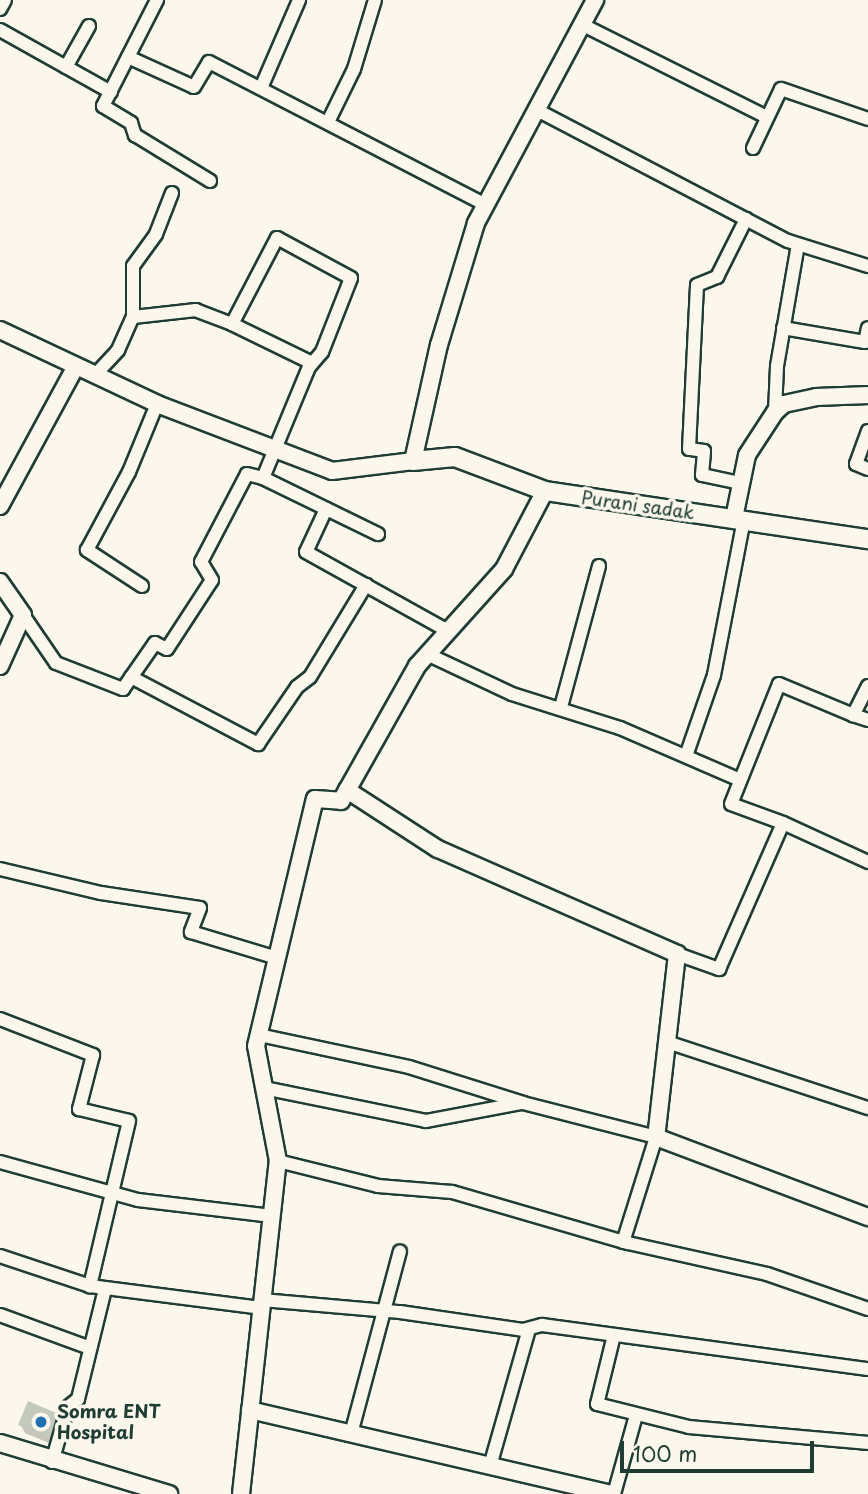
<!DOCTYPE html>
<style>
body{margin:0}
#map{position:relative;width:868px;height:1494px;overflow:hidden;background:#fbf7ec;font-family:"Playpen Sans",sans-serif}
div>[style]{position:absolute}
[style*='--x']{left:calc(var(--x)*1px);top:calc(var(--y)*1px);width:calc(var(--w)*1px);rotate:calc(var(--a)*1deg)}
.shadow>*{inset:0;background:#0003}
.building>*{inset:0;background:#c4c9be}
.roads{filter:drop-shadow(2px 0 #1f3d34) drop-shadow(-2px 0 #1f3d34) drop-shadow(0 2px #1f3d34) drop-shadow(0 -2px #1f3d34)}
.minor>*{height:12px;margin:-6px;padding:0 6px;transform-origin:6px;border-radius:6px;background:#fbf7ec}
.tertiary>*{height:16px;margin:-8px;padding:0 8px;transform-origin:8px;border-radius:8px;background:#fbf7ec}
.secondary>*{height:18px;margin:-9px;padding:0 9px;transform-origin:9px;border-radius:9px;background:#fbf7ec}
.dots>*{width:19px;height:19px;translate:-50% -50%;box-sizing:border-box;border:4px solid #fbf7ec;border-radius:50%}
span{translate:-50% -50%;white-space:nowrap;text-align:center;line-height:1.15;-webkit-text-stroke:7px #fbf7ec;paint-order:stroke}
.street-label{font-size:18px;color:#1f3d34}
.poi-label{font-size:18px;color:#1f3d34;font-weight:700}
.left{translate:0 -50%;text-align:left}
.scale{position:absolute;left:620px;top:1441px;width:194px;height:32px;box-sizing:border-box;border:4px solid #1f3d34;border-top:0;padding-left:9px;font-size:21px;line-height:24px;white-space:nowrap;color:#1f3d34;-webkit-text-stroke:5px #fbf7ec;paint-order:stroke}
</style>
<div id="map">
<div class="shadow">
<div style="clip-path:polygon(60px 1416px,56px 1446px,25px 1433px,20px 1424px)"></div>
</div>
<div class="building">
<div style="clip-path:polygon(28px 1401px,61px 1415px,52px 1438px,18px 1425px)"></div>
</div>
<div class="roads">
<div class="minor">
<div style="--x:157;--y:0;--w:119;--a:117"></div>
<div style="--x:103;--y:106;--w:33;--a:31"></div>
<div style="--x:131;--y:123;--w:13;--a:72"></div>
<div style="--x:135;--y:135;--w:88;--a:31.5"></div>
<div style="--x:0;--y:9;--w:10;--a:-61"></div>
<div style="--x:581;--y:24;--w:208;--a:26.6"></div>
<div style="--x:0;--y:30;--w:127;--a:29.2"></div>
<div style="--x:128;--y:57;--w:72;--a:24.4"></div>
<div style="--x:194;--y:87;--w:29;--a:-59"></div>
<div style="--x:209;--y:62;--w:309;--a:27.3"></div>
<div style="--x:66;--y:67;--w:47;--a:-60.7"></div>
<div style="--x:261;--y:88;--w:96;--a:-66.6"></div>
<div style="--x:535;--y:109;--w:285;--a:27.6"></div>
<div style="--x:788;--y:241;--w:84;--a:17.4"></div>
<div style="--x:328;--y:122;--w:59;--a:-63.9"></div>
<div style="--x:354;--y:69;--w:72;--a:-73.1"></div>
<div style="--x:753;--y:148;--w:65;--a:-64.6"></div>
<div style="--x:781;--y:89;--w:92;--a:19"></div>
<div style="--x:232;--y:324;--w:89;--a:26"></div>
<div style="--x:783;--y:328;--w:83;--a:9.7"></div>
<div style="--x:865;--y:342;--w:14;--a:-78"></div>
<div style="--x:95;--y:375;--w:34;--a:-47"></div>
<div style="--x:118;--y:350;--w:36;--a:-66"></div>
<div style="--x:133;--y:317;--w:51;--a:-90"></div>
<div style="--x:133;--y:266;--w:39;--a:-54"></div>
<div style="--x:156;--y:234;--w:44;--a:-68.7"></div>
<div style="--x:775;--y:412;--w:46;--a:-87.5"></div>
<div style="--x:777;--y:366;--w:123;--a:-80.2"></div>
<div style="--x:868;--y:431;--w:35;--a:110"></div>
<div style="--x:856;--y:464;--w:13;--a:23"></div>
<div style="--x:263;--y:478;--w:128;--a:26"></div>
<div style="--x:740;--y:483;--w:39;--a:-168"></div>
<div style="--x:702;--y:475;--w:24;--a:-85"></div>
<div style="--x:704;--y:451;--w:15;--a:-172"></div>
<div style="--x:689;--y:449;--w:164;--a:-87.2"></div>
<div style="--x:697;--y:285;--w:22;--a:-22"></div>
<div style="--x:717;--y:277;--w:65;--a:-63.4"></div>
<div style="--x:326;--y:509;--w:47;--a:114.9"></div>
<div style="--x:306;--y:552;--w:162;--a:29.1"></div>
<div style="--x:142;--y:586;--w:66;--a:-146.8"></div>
<div style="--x:87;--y:550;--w:89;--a:-61.7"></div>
<div style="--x:129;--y:472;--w:74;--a:-67.6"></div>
<div style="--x:23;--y:615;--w:58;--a:55.5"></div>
<div style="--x:56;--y:663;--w:72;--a:21.2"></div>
<div style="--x:123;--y:689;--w:56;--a:-55.2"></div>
<div style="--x:155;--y:643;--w:13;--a:27"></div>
<div style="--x:167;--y:649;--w:82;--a:-56.9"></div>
<div style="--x:212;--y:580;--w:21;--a:-121"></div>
<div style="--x:201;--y:562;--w:99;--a:-62.4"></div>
<div style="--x:247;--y:474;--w:16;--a:14"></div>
<div style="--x:263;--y:478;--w:120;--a:-67.5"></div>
<div style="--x:309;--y:367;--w:20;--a:-49"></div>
<div style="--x:322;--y:352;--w:79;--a:-68.6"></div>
<div style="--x:351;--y:278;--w:84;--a:-151.6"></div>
<div style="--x:277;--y:238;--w:97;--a:117.6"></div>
<div style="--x:232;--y:324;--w:39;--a:-159"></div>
<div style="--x:196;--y:310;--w:63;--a:173.7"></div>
<div style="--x:427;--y:654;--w:94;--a:25.2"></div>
<div style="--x:512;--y:694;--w:113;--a:17.5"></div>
<div style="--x:620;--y:728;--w:131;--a:23.4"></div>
<div style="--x:131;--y:677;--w:144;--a:27.8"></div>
<div style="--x:258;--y:744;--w:69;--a:-55.6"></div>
<div style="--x:297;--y:687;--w:16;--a:-38"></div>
<div style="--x:310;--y:677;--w:108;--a:-58.7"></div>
<div style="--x:868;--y:686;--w:33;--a:117"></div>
<div style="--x:853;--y:715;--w:16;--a:18"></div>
<div style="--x:561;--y:707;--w:146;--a:-74.9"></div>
<div style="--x:686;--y:756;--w:86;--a:-70.9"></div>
<div style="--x:714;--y:675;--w:159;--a:-79.1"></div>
<div style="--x:783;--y:823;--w:55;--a:-159.9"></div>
<div style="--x:731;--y:804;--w:129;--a:-68.2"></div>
<div style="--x:779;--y:684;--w:80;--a:22.7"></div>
<div style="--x:0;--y:869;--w:104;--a:13.4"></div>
<div style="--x:101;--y:893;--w:100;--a:8.6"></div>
<div style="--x:200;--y:908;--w:26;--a:111"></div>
<div style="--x:191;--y:932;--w:90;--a:16.8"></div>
<div style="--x:677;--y:954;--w:45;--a:19.7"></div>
<div style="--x:719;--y:969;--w:159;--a:-66.3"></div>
<div style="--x:783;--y:823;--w:94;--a:24.6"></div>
<div style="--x:0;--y:1019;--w:100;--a:21.2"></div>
<div style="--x:93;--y:1055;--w:56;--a:104.5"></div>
<div style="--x:79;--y:1109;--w:51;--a:13.5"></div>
<div style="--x:129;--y:1121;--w:170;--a:103.3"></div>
<div style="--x:259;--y:1035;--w:153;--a:12"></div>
<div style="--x:409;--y:1067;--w:120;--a:17.5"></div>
<div style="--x:523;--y:1103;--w:137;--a:14.3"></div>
<div style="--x:656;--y:1137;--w:110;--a:107.4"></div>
<div style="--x:667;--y:1042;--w:212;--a:18.2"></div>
<div style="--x:264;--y:1088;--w:165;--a:11.5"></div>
<div style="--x:426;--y:1121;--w:97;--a:-10.7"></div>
<div style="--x:278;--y:1161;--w:103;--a:14"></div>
<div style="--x:378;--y:1186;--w:74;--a:4.6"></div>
<div style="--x:452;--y:1192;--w:183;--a:16.2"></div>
<div style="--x:628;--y:1243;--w:142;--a:12.6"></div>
<div style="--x:767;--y:1274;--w:107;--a:19.1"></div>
<div style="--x:0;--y:1162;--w:143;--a:15.4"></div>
<div style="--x:138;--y:1200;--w:135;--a:6.8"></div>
<div style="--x:0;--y:1256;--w:95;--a:18.4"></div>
<div style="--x:90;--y:1286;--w:172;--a:7.3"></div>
<div style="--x:262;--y:1300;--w:139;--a:5"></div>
<div style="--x:400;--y:1312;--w:124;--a:8.3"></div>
<div style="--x:523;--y:1330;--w:20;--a:-15"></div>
<div style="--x:542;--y:1325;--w:329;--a:7.7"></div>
<div style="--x:0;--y:1315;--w:96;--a:20.1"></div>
<div style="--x:614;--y:1335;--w:71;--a:103.8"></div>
<div style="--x:597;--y:1404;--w:95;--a:14"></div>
<div style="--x:689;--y:1427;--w:180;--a:5.1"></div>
<div style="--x:351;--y:1434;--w:189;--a:-75"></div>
<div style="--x:52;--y:1462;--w:57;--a:-73.8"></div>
<div style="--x:68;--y:1407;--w:13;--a:-39"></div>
<div style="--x:78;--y:1399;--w:113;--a:-76.2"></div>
<div style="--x:490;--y:1466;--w:142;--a:-74.1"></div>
<div style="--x:614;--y:1494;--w:82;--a:-74.4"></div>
</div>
<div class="tertiary">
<div style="--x:0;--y:330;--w:174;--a:25.2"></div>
<div style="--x:157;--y:404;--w:187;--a:20.9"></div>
<div style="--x:332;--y:471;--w:82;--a:-7"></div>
<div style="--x:413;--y:461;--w:119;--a:-77.4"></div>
<div style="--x:439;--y:345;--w:127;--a:-73.1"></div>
<div style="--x:476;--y:223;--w:253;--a:-61.9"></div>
<div style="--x:0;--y:506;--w:159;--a:-61.5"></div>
<div style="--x:734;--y:518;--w:64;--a:-78.3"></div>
<div style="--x:747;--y:455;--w:51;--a:-56.9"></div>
<div style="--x:775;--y:412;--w:12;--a:-42"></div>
<div style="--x:784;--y:404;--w:34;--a:-12"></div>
<div style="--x:817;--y:397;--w:51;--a:-2.2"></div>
<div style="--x:0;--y:582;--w:40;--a:55.1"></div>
<div style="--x:23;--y:615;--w:56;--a:114.3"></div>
<div style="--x:347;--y:790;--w:108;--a:33"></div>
<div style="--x:438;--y:849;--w:261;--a:23.7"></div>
<div style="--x:677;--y:954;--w:184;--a:96.5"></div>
<div style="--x:656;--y:1137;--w:227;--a:20.7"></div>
<div style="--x:250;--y:1410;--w:371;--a:13.1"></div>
<div style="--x:0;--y:1443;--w:177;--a:16.8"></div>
<div style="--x:241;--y:1494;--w:335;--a:-83.7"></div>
<div style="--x:278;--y:1161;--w:117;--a:-100.8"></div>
<div style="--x:256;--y:1046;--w:254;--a:-76.6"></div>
<div style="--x:315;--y:799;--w:26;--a:4"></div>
<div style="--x:341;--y:801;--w:155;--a:-60.6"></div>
<div style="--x:417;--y:666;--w:130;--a:-48.1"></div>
<div style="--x:504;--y:569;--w:88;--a:-62.3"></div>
</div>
<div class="secondary">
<div style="--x:413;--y:461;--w:42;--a:-5.4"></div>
<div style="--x:455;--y:457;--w:96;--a:20.7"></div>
<div style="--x:545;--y:491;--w:327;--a:8.5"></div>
</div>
</div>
<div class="dots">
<div style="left:41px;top:1422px;background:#1f6fb2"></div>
</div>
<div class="street-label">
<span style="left:638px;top:505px;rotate:8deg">Purani sadak</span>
</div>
<div class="poi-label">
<span class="left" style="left:57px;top:1422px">Somra ENT<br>Hospital</span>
</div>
<div class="scale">100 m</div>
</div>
